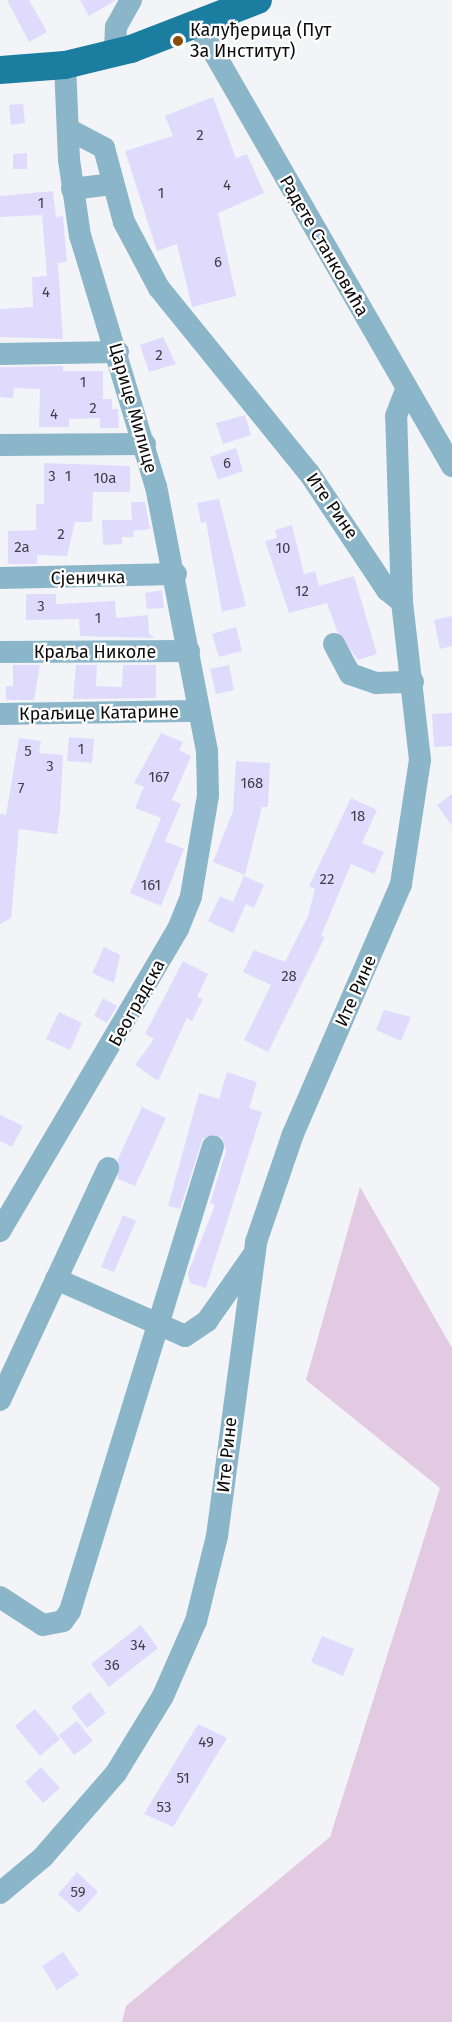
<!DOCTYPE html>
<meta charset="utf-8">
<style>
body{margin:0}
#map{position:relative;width:452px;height:2022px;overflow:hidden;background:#f2f4f7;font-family:"Fira Sans",sans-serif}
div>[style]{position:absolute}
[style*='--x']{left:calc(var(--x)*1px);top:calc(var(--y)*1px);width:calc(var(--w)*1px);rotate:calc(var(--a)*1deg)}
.green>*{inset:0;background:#e1cae2}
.building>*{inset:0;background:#e0dbfd}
.minor>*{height:22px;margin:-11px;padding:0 11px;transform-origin:11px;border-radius:11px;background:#8bb5c8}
.major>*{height:28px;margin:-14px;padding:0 14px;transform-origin:14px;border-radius:14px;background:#1b7ea1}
.dots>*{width:16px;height:16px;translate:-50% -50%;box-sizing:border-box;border:3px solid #fff;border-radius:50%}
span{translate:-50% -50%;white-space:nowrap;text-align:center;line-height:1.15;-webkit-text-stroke:4.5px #fff;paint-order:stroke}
.number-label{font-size:15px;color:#403f48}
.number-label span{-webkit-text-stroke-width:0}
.poi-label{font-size:18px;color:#0b0b0c}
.left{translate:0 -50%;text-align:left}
.street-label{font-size:18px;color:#0b0b0c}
</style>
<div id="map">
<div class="green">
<div style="clip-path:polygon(360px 1187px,452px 1348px,452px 2022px,122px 2022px,126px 2006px,330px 1837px,440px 1488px,306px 1380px)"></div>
</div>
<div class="building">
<div style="clip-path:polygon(7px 0,29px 0,47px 32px,29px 42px)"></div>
<div style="clip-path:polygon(80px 0,116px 0,89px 16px)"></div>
<div style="clip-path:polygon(213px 97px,236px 158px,247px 154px,264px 193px,218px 213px,236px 296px,192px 307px,177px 244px,157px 251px,125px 151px,173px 136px,165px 116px)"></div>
<div style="clip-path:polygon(23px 104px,25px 123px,11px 125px,9px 105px)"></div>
<div style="clip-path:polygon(27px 153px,27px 169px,13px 169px,13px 154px)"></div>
<div style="clip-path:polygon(53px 191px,56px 217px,63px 216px,67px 262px,58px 263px,63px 339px,0 337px,0 309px,33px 307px,32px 277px,47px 276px,42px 215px,0 217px,0 196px)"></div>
<div style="clip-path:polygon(163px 337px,176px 364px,149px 372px,140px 345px)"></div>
<div style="clip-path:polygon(63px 366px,63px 371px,103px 371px,103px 399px,112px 399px,112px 409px,118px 409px,119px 428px,100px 428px,100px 418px,69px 419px,69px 427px,39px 427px,40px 389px,14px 388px,13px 398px,0 397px,0 367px)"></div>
<div style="clip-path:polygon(245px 415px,251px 435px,223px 444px,216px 423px)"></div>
<div style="clip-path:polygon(236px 448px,243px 471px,218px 480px,210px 457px)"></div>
<div style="clip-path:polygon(44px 463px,130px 466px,130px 492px,93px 492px,92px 522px,75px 522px,67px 556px,37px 555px,37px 564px,8px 564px,8px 531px,36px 530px,36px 504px,44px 504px)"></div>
<div style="clip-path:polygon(219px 499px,246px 606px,222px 612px,206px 522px,201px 523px,197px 503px)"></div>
<div style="clip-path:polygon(131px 502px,145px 502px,150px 529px,133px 531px,134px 537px,122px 537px,122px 544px,103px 545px,102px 520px,132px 520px)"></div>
<div style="clip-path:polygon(292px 525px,304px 574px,315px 571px,319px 586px,354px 576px,377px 654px,358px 660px,337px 631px,327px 603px,289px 613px,265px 541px,277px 538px,275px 530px)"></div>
<div style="clip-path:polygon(162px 590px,164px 608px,147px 609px,145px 593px)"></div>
<div style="clip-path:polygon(26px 594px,56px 594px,56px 604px,115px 601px,116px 618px,148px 615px,149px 634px,155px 638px,80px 636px,79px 619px,26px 620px)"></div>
<div style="clip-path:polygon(452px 616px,452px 646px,440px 649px,434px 620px)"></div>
<div style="clip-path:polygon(236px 627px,242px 651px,219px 657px,212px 634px)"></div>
<div style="clip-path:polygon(13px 665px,40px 665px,34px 700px,6px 700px,6px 686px,13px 686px)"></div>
<div style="clip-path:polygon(76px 665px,97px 665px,96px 686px,122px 687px,123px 665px,156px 665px,156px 698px,73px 699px)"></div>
<div style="clip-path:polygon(229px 665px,234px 690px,216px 694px,210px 669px)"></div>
<div style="clip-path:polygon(452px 713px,452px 746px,434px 747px,432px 714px)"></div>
<div style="clip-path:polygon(161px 733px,183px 742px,179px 750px,191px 756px,172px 800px,181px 804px,165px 841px,184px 849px,161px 906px,130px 893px,161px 818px,135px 808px,144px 787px,134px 783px)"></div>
<div style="clip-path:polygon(69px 737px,94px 739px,92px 763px,67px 761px)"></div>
<div style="clip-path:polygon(19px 738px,41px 741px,39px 753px,63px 755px,60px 812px,57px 834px,19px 829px,11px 918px,0 924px,0 814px,6px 815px)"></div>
<div style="clip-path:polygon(236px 761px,270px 763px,268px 807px,262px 807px,245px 875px,213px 862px,233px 811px)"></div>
<div style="clip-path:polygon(452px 794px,452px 826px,437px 805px)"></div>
<div style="clip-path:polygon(351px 798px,377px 810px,362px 843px,384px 852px,374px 874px,351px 864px,321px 936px,325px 937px,268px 1052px,244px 1040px,271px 985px,243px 972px,254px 950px,285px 962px,308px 916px,315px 889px,309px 886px)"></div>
<div style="clip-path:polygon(244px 876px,264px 885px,254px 908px,246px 904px,233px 933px,208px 921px,220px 896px,233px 902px)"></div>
<div style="clip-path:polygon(104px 947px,120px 955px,114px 983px,92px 973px)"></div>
<div style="clip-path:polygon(183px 961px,208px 974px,197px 997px,203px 999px,192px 1021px,187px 1018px,158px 1081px,135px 1065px,154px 1039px,145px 1034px)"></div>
<div style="clip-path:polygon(103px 998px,117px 1006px,107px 1023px,94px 1016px)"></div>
<div style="clip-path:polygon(384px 1010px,411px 1017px,401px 1041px,376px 1030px)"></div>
<div style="clip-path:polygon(59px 1012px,82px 1023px,70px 1050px,46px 1039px)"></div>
<div style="clip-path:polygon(227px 1072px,257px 1082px,249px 1108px,262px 1112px,206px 1288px,190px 1283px,188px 1273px,215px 1205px,210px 1203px,226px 1151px,222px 1137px,203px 1138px,180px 1209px,168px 1206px,199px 1093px,219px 1099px)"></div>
<div style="clip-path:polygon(142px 1107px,166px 1118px,135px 1186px,118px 1179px,118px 1159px)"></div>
<div style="clip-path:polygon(0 1115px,23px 1126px,12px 1147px,0 1141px)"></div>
<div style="clip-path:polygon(123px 1215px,136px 1221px,114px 1272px,101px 1267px)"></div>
<div style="clip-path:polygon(141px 1625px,158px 1648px,109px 1687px,91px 1664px)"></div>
<div style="clip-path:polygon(322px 1636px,354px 1649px,343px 1676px,311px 1662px)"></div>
<div style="clip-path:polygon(90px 1692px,106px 1713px,87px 1728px,71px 1707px)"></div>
<div style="clip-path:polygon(35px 1709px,60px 1739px,40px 1756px,15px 1726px)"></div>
<div style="clip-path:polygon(77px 1721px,93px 1741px,74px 1755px,59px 1735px)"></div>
<div style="clip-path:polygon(198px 1724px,227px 1738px,173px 1827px,144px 1814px)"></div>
<div style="clip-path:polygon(41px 1767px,60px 1788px,43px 1803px,25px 1782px)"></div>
<div style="clip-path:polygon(77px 1872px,98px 1892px,79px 1913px,58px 1894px)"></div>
<div style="clip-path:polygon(63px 1952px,79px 1975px,57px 1990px,42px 1966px)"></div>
</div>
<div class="minor">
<div style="--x:198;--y:25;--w:509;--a:60.06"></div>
<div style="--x:115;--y:53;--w:26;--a:-88"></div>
<div style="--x:116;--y:27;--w:31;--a:-61"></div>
<div style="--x:68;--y:129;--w:41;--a:27.8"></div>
<div style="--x:104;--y:148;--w:77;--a:74.9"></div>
<div style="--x:124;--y:222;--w:75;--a:62.1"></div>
<div style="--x:159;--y:288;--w:238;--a:51"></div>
<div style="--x:309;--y:473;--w:141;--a:56.3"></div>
<div style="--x:387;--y:590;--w:19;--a:39"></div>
<div style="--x:72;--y:189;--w:40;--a:-7.1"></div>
<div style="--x:0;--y:354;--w:118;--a:-1"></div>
<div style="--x:0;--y:445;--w:145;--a:-0.4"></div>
<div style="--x:0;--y:578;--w:176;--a:-1.3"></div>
<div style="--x:334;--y:644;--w:34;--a:62"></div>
<div style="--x:350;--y:674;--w:28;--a:19"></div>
<div style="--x:376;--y:683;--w:37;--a:-2"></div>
<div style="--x:0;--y:652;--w:189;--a:-0.3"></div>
<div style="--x:0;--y:714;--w:199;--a:-0.9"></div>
<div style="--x:0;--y:1231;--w:351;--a:-59.5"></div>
<div style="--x:178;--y:929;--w:35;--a:-68"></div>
<div style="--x:191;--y:896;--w:102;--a:-80.4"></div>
<div style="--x:208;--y:795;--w:44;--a:-91.3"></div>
<div style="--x:207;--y:751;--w:269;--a:-100.9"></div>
<div style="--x:156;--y:487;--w:262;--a:-106.8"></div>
<div style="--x:80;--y:236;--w:77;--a:-98.2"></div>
<div style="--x:69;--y:160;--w:95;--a:-92.4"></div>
<div style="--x:56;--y:1279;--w:141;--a:23.8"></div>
<div style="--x:185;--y:1336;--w:27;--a:-34"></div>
<div style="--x:207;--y:1321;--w:78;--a:-54.9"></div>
<div style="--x:0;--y:1400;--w:256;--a:-65"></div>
<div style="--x:0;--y:1597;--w:51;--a:33.1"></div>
<div style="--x:43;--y:1625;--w:20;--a:-11"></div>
<div style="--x:63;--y:1621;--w:12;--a:-55"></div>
<div style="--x:70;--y:1611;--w:486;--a:-72.9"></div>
<div style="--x:0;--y:1893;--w:56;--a:-39.9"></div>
<div style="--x:43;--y:1857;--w:111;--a:-49"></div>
<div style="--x:116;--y:1773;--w:90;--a:-58.6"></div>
<div style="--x:163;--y:1696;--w:82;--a:-66.3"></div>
<div style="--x:196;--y:1621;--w:88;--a:-76.1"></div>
<div style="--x:217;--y:1536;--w:297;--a:-82.4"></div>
<div style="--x:256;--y:1242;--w:114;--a:-71.1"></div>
<div style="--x:293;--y:1134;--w:272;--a:-66.6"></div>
<div style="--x:401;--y:884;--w:125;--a:-81.3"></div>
<div style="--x:420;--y:760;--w:159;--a:-96.5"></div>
<div style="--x:402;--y:602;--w:186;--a:-91.8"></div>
<div style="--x:396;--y:416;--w:28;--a:-69"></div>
</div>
<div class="major">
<div style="--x:0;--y:70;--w:65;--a:-4.4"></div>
<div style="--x:65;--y:65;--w:68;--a:-13.6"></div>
<div style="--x:131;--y:49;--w:136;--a:-21.1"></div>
</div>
<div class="dots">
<div style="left:178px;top:41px;background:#894d09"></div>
</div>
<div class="number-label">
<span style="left:200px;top:136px">2</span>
<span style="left:227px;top:186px">4</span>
<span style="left:161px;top:194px">1</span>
<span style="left:41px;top:204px">1</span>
<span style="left:218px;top:263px">6</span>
<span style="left:46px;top:293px">4</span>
<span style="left:159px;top:356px">2</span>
<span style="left:83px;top:383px">1</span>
<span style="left:93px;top:409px">2</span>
<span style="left:54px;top:415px">4</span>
<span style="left:227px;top:464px">6</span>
<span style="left:52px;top:477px">3</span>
<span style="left:68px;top:477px">1</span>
<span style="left:105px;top:479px">10a</span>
<span style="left:61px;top:535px">2</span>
<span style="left:22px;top:548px">2a</span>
<span style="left:283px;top:549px">10</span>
<span style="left:302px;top:592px">12</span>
<span style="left:41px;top:607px">3</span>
<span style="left:98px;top:619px">1</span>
<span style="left:81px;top:750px">1</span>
<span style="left:28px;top:752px">5</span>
<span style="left:50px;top:767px">3</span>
<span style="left:159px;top:778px">167</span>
<span style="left:252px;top:784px">168</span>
<span style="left:21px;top:789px">7</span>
<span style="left:358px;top:817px">18</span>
<span style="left:327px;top:880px">22</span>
<span style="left:151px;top:886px">161</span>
<span style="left:289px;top:977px">28</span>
<span style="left:138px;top:1646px">34</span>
<span style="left:112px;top:1666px">36</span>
<span style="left:206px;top:1743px">49</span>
<span style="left:183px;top:1779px">51</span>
<span style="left:164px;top:1808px">53</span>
<span style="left:78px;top:1893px">59</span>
</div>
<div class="poi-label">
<span class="left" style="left:190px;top:41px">Калуђерица (Пут<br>За Институт)</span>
</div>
<div class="street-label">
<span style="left:324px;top:246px;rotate:60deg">Радете Станковића</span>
<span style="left:133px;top:408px;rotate:74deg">Царице Милице</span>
<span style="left:332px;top:506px;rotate:55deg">Ите Рине</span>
<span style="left:88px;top:578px;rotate:-1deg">Сјеничка</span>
<span style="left:95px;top:652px">Краља Николе</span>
<span style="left:99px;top:713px;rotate:-1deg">Краљице Катарине</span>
<span style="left:356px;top:991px;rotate:-66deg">Ите Рине</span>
<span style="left:137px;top:1003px;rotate:-61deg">Београдска</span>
<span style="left:227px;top:1455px;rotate:-84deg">Ите Рине</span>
</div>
</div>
